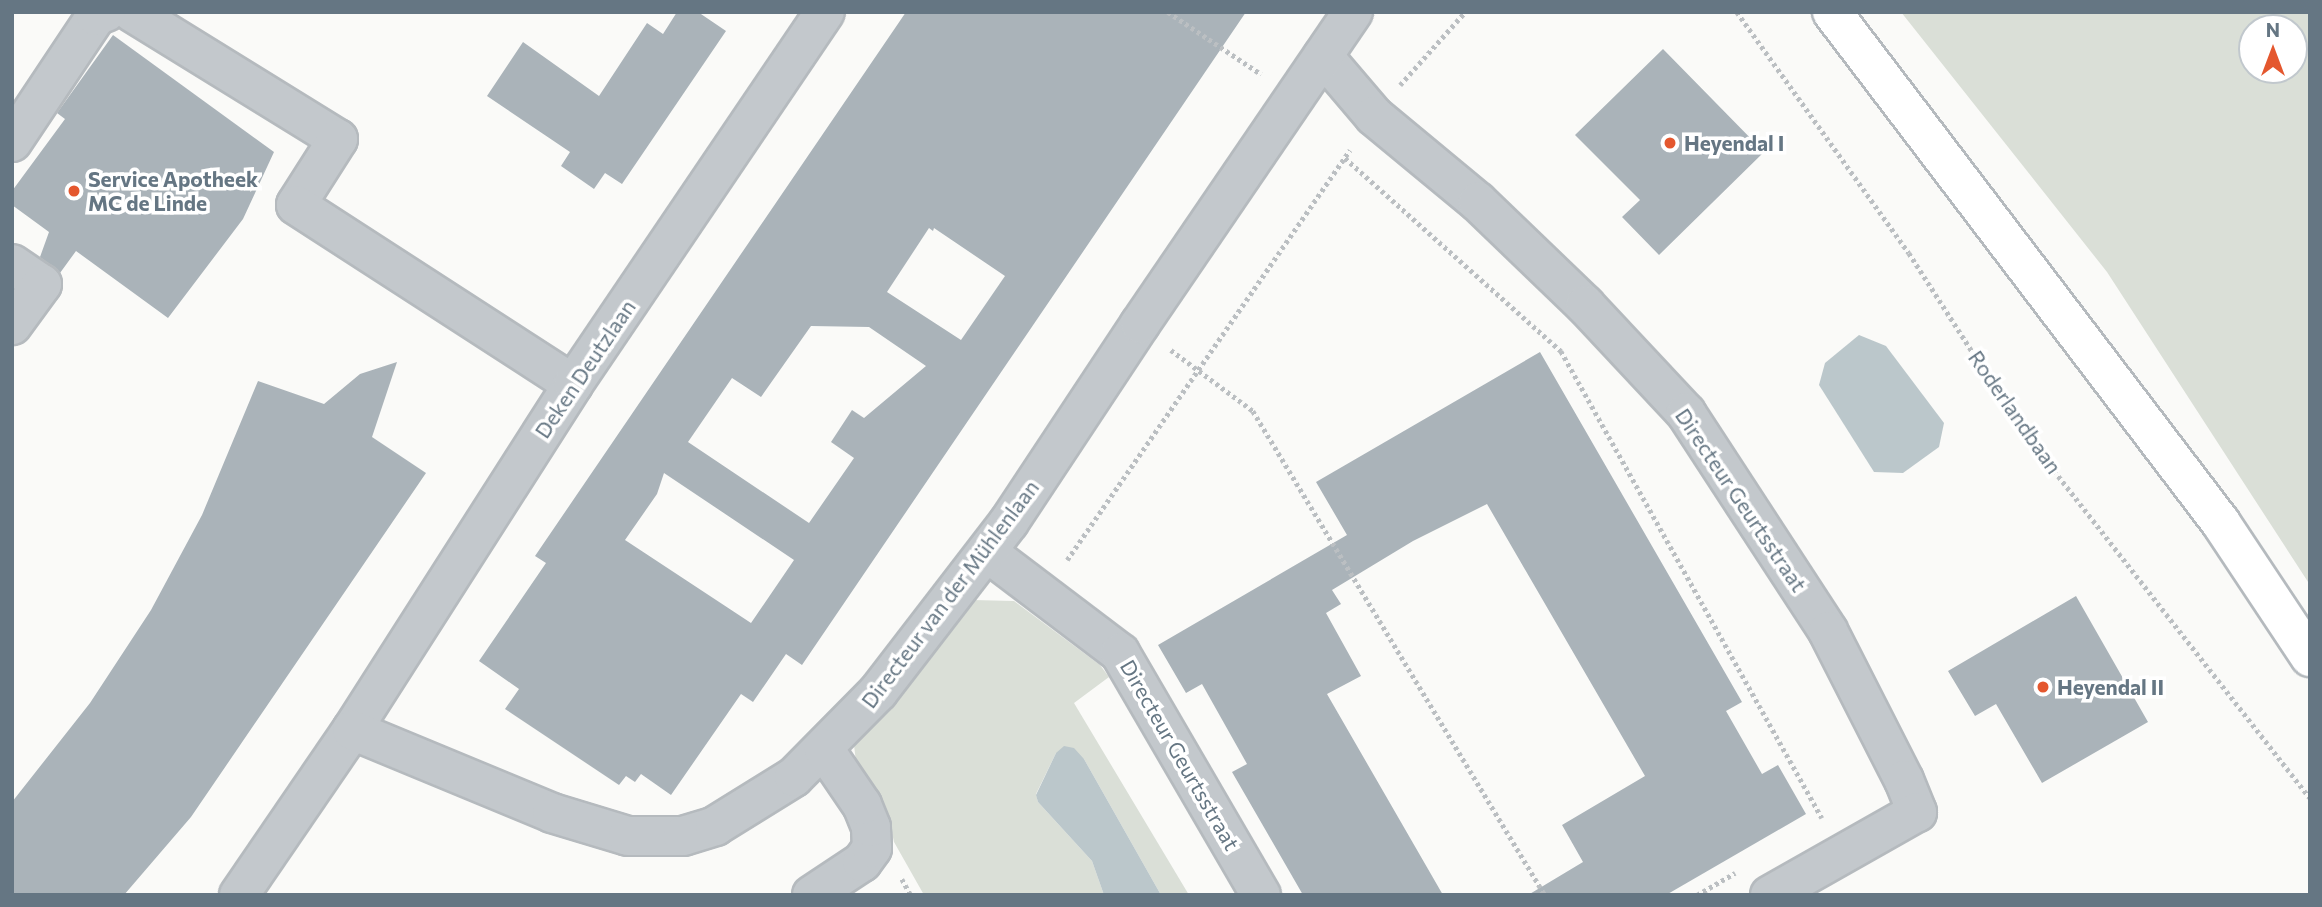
<!DOCTYPE html>
<meta charset="utf-8">
<style>
body{margin:0}
#map{position:relative;width:2322px;height:907px;overflow:hidden;background:#fafaf8;font-family:Commissioner,sans-serif}
div>[style]{position:absolute}
[style*='--x']{left:calc(var(--x)*1px);top:calc(var(--y)*1px);width:calc(var(--w)*1px);rotate:calc(var(--a)*1deg)}
.green>*{inset:0;background:#dadfd7}
.water>*{inset:0;background:#bbc7cb}
.building>*{inset:0;background:#aab3b9}
.path>*{height:4.5px;margin-top:-2.25px;transform-origin:0;background:repeating-linear-gradient(90deg,#bbbfc2 0 3.5px,transparent 0 7px)}
.roads{filter:drop-shadow(2px 0 #b5babe) drop-shadow(-2px 0 #b5babe) drop-shadow(0 2px #b5babe) drop-shadow(0 -2px #b5babe)}
.minor>*{height:38px;margin:-19px;padding:0 19px;transform-origin:19px;border-radius:19px;background:#c3c8cc}
.major>*{height:38px;margin:-19px;padding:0 19px;transform-origin:19px;border-radius:19px;background:#fff}
.dots>*{width:19px;height:19px;translate:-50% -50%;box-sizing:border-box;border:4px solid #fff;border-radius:50%}
span{translate:-50% -50%;white-space:nowrap;text-align:center;line-height:1.15;-webkit-text-stroke:7px #fff;paint-order:stroke}
.poi-label{font-size:21px;color:#657683;font-weight:700}
.left{translate:0 -50%;text-align:left}
.street-label{font-size:21px;color:#657683}
.frame{position:absolute;inset:0;border:14px solid #657683;pointer-events:none}
.north{position:absolute;left:2238px;top:14px;width:70px;height:70px;box-sizing:border-box;background:#fff;border:2px solid #c1c8cd;border-radius:50%;rotate:0deg;font-size:19px;font-weight:700;line-height:28px;text-align:center;color:#657683}
.north::after{content:'';display:block;margin:auto;width:24px;height:32px;background:#e4572e;clip-path:polygon(50% 0,100% 100%,50% 72%,0 100%)}
</style>
<div id="map">
<div class="green">
<div style="clip-path:polygon(evenodd,1901px 12px,2310px 12px,2310px 585px,2107px 272px,1901px 12px,2252px 28px,2294px 28px,2294px 70px,2252px 70px,2252px 28px)"></div>
<div style="clip-path:polygon(973px 600px,1014px 601px,1100px 665px,1109px 677px,1074px 703px,1189px 895px,1161px 895px,1084px 759px,1056px 753px,1036px 794px,1038px 802px,1092px 861px,1104px 895px,924px 895px,894px 842px,889px 819px,856px 762px,854px 745px,899px 696px)"></div>
</div>
<div class="water">
<div style="clip-path:polygon(1859px 335px,1886px 346px,1944px 423px,1939px 447px,1903px 473px,1874px 472px,1819px 385px,1825px 363px)"></div>
<div style="clip-path:polygon(1064px 746px,1074px 748px,1084px 759px,1161px 895px,1104px 895px,1092px 861px,1038px 802px,1036px 795px,1056px 753px)"></div>
</div>
<div class="building">
<div style="clip-path:polygon(677px 12px,698px 12px,726px 31px,622px 184px,605px 173px,594px 189px,561px 166px,570px 152px,487px 96px,523px 42px,599px 96px,647px 23px,663px 34px)"></div>
<div style="clip-path:polygon(evenodd,906px 12px,1246px 12px,802px 665px,786px 654px,753px 702px,741px 694px,671px 795px,641px 774px,635px 782px,626px 776px,619px 785px,505px 709px,519px 689px,479px 661px,546px 563px,535px 556px,906px 12px,929px 228px,933px 231px,934px 228px,1005px 276px,961px 340px,887px 292px,929px 228px,906px 12px,811px 326px,869px 327px,926px 366px,864px 418px,852px 410px,831px 442px,854px 458px,809px 523px,688px 442px,732px 378px,761px 397px,811px 326px,906px 12px,664px 473px,794px 560px,751px 623px,625px 540px,657px 494px,664px 473px)"></div>
<div style="clip-path:polygon(113px 35px,274px 152px,243px 219px,168px 318px,76px 251px,60px 273px,40px 257px,49px 232px,12px 205px,12px 191px,65px 119px,57px 113px)"></div>
<div style="clip-path:polygon(1663px 49px,1764px 152px,1659px 255px,1622px 217px,1640px 200px,1575px 135px)"></div>
<div style="clip-path:polygon(1540px 352px,1742px 702px,1726px 711px,1762px 774px,1778px 765px,1806px 814px,1666px 895px,1528px 895px,1583px 862px,1562px 825px,1645px 776px,1487px 504px,1413px 541px,1332px 590px,1341px 604px,1326px 613px,1361px 676px,1327px 694px,1443px 895px,1303px 895px,1232px 772px,1247px 764px,1202px 684px,1186px 693px,1158px 645px,1347px 535px,1316px 482px)"></div>
<div style="clip-path:polygon(397px 362px,372px 437px,426px 473px,191px 817px,124px 895px,12px 895px,12px 802px,90px 703px,151px 610px,202px 515px,258px 381px,324px 404px,360px 374px)"></div>
<div style="clip-path:polygon(2076px 596px,2148px 722px,2042px 783px,1996px 704px,1975px 716px,1948px 671px)"></div>
</div>
<div class="path">
<div style="--x:1168;--y:12;--w:112;--a:33.7"></div>
<div style="--x:1737;--y:12;--w:296;--a:54.5"></div>
<div style="--x:1909;--y:253;--w:213;--a:57.3"></div>
<div style="--x:2024;--y:432;--w:464;--a:52"></div>
<div style="--x:1400;--y:85;--w:98;--a:-48.3"></div>
<div style="--x:1345;--y:158;--w:290;--a:41.8"></div>
<div style="--x:1561;--y:351;--w:535;--a:60.8"></div>
<div style="--x:1171;--y:350;--w:102;--a:36.6"></div>
<div style="--x:1253;--y:411;--w:565;--a:58.9"></div>
<div style="--x:1067;--y:560;--w:498;--a:-55.4"></div>
<div style="--x:902;--y:879;--w:18;--a:61"></div>
<div style="--x:1697;--y:895;--w:44;--a:-30.1"></div>
</div>
<div class="roads">
<div class="minor">
<div style="--x:132;--y:12;--w:242;--a:31.7"></div>
<div style="--x:338;--y:139;--w:78;--a:122.5"></div>
<div style="--x:296;--y:205;--w:330;--a:32.9"></div>
<div style="--x:1323;--y:56;--w:79;--a:49.6"></div>
<div style="--x:1374;--y:116;--w:135;--a:39.6"></div>
<div style="--x:1478;--y:202;--w:149;--a:43.9"></div>
<div style="--x:1585;--y:305;--w:148;--a:46.9"></div>
<div style="--x:1686;--y:413;--w:260;--a:56.9"></div>
<div style="--x:1828;--y:631;--w:167;--a:63"></div>
<div style="--x:1904;--y:780;--w:35;--a:68"></div>
<div style="--x:1917;--y:812;--w:169;--a:150.5"></div>
<div style="--x:12;--y:142;--w:151;--a:-56.3"></div>
<div style="--x:96;--y:16;--w:11;--a:-22"></div>
<div style="--x:12;--y:264;--w:36;--a:34"></div>
<div style="--x:42;--y:284;--w:51;--a:126.2"></div>
<div style="--x:987;--y:552;--w:167;--a:37.2"></div>
<div style="--x:1120;--y:653;--w:280;--a:59.8"></div>
<div style="--x:352;--y:730;--w:411;--a:-57.4"></div>
<div style="--x:573;--y:384;--w:449;--a:-55.9"></div>
<div style="--x:239;--y:895;--w:200;--a:-55.6"></div>
<div style="--x:352;--y:730;--w:217;--a:22.5"></div>
<div style="--x:552;--y:813;--w:79;--a:16.8"></div>
<div style="--x:628;--y:836;--w:55;--a:0"></div>
<div style="--x:683;--y:836;--w:34;--a:-17"></div>
<div style="--x:715;--y:826;--w:93;--a:-31.8"></div>
<div style="--x:794;--y:777;--w:120;--a:-45.3"></div>
<div style="--x:878;--y:692;--w:215;--a:-52.4"></div>
<div style="--x:1009;--y:522;--w:237;--a:-56.5"></div>
<div style="--x:1140;--y:324;--w:378;--a:-55.7"></div>
<div style="--x:812;--y:895;--w:60;--a:-33.4"></div>
<div style="--x:862;--y:862;--w:17;--a:-54"></div>
<div style="--x:872;--y:848;--w:21;--a:-93"></div>
<div style="--x:871;--y:827;--w:24;--a:-112"></div>
<div style="--x:862;--y:805;--w:68;--a:-124.2"></div>
</div>
<div class="major">
<div style="--x:1832;--y:12;--w:642;--a:52.72"></div>
<div style="--x:2221;--y:523;--w:161;--a:56.4"></div>
</div>
</div>
<div class="dots">
<div style="left:1670px;top:143px;background:#e4572e"></div>
<div style="left:74px;top:191px;background:#e4572e"></div>
<div style="left:2043px;top:687px;background:#e4572e"></div>
</div>
<div class="poi-label">
<span class="left" style="left:1684px;top:143px">Heyendal I</span>
<span class="left" style="left:88px;top:191px">Service Apotheek<br>MC de Linde</span>
<span class="left" style="left:2057px;top:687px">Heyendal II</span>
</div>
<div class="street-label">
<span style="left:585px;top:369px;rotate:-56deg">Deken Deutzlaan</span>
<span style="left:2015px;top:412px;rotate:55deg">Roderlandbaan</span>
<span style="left:1741px;top:500px;rotate:56deg">Directeur Geurtsstraat</span>
<span style="left:950px;top:594px;rotate:-53deg">Directeur van der Mühlenlaan</span>
<span style="left:1180px;top:755px;rotate:60deg">Directeur Geurtsstraat</span>
</div>
<div class="frame"></div>
<div class="north">N</div>
</div>
